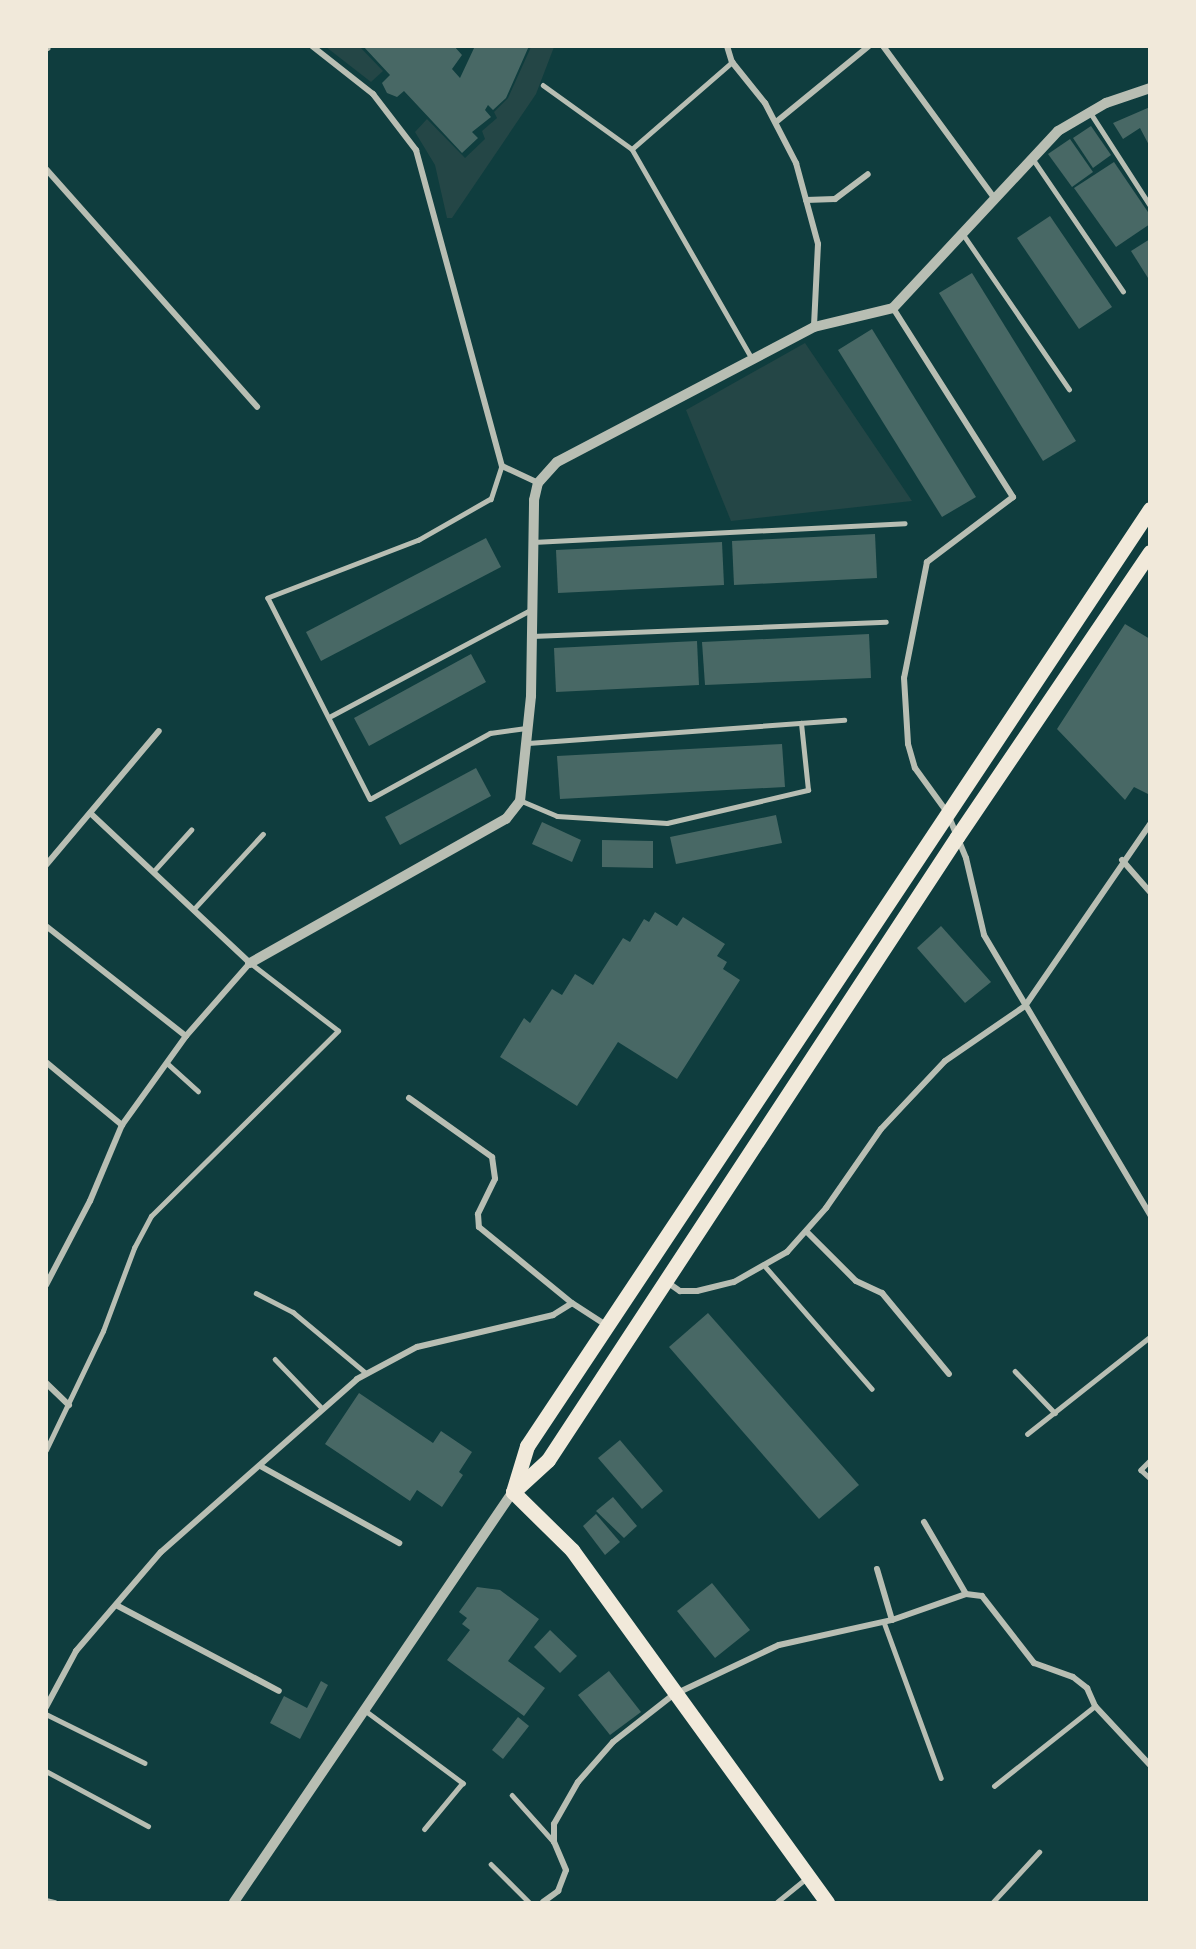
<!DOCTYPE html>
<style>
body{margin:0}
#map{position:relative;width:1196px;height:1949px;overflow:hidden;background:#0f3d3e;font-family:Raleway,sans-serif}
div>[style]{position:absolute}
[style*='--x']{left:calc(var(--x)*1px);top:calc(var(--y)*1px);width:calc(var(--w)*1px);rotate:calc(var(--a)*1deg)}
.green>*{inset:0;background:#244646}
.building>*{inset:0;background:#486865}
.service>*{height:4.5px;margin:-2.25px;padding:0 2.25px;transform-origin:2.25px;border-radius:2.25px;background:#b8beb3}
.minor>*{height:6px;margin:-3px;padding:0 3px;transform-origin:3px;border-radius:3px;background:#b8beb3}
.tertiary>*{height:10px;margin:-5px;padding:0 5px;transform-origin:5px;border-radius:5px;background:#b8beb3}
.primary>*{height:15px;margin:-7.5px;padding:0 7.5px;transform-origin:7.5px;border-radius:7.5px;background:#f1e9da}
span{translate:-50% -50%;white-space:nowrap;text-align:center;line-height:1.15;-webkit-text-stroke:6px #f1e9da;paint-order:stroke}
.frame{position:absolute;inset:0;border:48px solid #f1e9da;pointer-events:none}
</style>
<div id="map">
<div class="green">
<div style="clip-path:polygon(326px 47px,360px 47px,383px 71px,371px 82px)"></div>
<div style="clip-path:polygon(531px 47px,554px 47px,536px 94px,452px 218px,447px 218px,435px 165px,415px 132px,427px 119px,465px 158px,485px 139px,482px 131px,497px 118px,494px 112px,508px 98px)"></div>
<div style="clip-path:polygon(805px 343px,912px 501px,731px 521px,686px 410px)"></div>
</div>
<div class="building">
<div style="clip-path:polygon(363px 46px,454px 46px,462px 55px,452px 69px,460px 78px,475px 46px,529px 46px,506px 98px,493px 110px,488px 105px,485px 110px,491px 117px,472px 132px,478px 138px,462px 153px,404px 91px,397px 97px,387px 93px,382px 83px,390px 75px)"></div>
<div style="clip-path:polygon(1150px 107px,1150px 147px,1140px 128px,1123px 139px,1113px 123px)"></div>
<div style="clip-path:polygon(1091px 126px,1111px 155px,1093px 168px,1073px 138px)"></div>
<div style="clip-path:polygon(1070px 139px,1093px 172px,1072px 187px,1048px 154px)"></div>
<div style="clip-path:polygon(1114px 162px,1150px 215px,1150px 224px,1116px 247px,1074px 188px)"></div>
<div style="clip-path:polygon(1050px 216px,1112px 307px,1079px 329px,1017px 238px)"></div>
<div style="clip-path:polygon(1150px 239px,1150px 277px,1148px 278px,1131px 251px)"></div>
<div style="clip-path:polygon(972px 273px,1076px 441px,1043px 461px,939px 293px)"></div>
<div style="clip-path:polygon(872px 329px,976px 497px,942px 517px,838px 350px)"></div>
<div style="clip-path:polygon(875px 534px,877px 578px,734px 585px,732px 541px)"></div>
<div style="clip-path:polygon(486px 538px,501px 567px,321px 661px,306px 632px)"></div>
<div style="clip-path:polygon(722px 542px,724px 585px,558px 593px,556px 550px)"></div>
<div style="clip-path:polygon(1125px 624px,1150px 639px,1150px 795px,1134px 787px,1125px 800px,1057px 729px)"></div>
<div style="clip-path:polygon(869px 634px,871px 678px,705px 685px,702px 642px)"></div>
<div style="clip-path:polygon(697px 641px,699px 685px,556px 692px,554px 648px)"></div>
<div style="clip-path:polygon(471px 654px,486px 682px,369px 746px,354px 718px)"></div>
<div style="clip-path:polygon(782px 744px,785px 787px,560px 799px,557px 756px)"></div>
<div style="clip-path:polygon(476px 768px,491px 796px,400px 845px,385px 817px)"></div>
<div style="clip-path:polygon(776px 815px,782px 843px,676px 864px,670px 837px)"></div>
<div style="clip-path:polygon(542px 822px,581px 840px,572px 862px,532px 844px)"></div>
<div style="clip-path:polygon(602px 840px,653px 841px,653px 868px,602px 867px)"></div>
<div style="clip-path:polygon(655px 912px,677px 926px,683px 917px,725px 944px,717px 956px,727px 962px,723px 969px,740px 980px,677px 1079px,618px 1042px,577px 1106px,500px 1057px,524px 1018px,530px 1023px,552px 989px,562px 995px,575px 974px,593px 985px,623px 938px,630px 942px,644px 919px,649px 922px)"></div>
<div style="clip-path:polygon(941px 926px,991px 982px,965px 1003px,917px 948px)"></div>
<div style="clip-path:polygon(708px 1313px,859px 1485px,819px 1519px,669px 1347px)"></div>
<div style="clip-path:polygon(359px 1393px,433px 1443px,441px 1431px,472px 1452px,459px 1472px,463px 1475px,442px 1507px,417px 1490px,410px 1501px,325px 1444px)"></div>
<div style="clip-path:polygon(620px 1440px,663px 1491px,642px 1509px,598px 1458px)"></div>
<div style="clip-path:polygon(613px 1497px,637px 1526px,624px 1538px,596px 1511px)"></div>
<div style="clip-path:polygon(596px 1514px,620px 1542px,605px 1555px,583px 1526px)"></div>
<div style="clip-path:polygon(712px 1583px,750px 1630px,715px 1658px,677px 1611px)"></div>
<div style="clip-path:polygon(477px 1587px,500px 1590px,539px 1619px,508px 1661px,545px 1688px,524px 1716px,447px 1660px,470px 1630px,462px 1624px,467px 1618px,459px 1612px)"></div>
<div style="clip-path:polygon(550px 1630px,577px 1656px,560px 1673px,534px 1647px)"></div>
<div style="clip-path:polygon(609px 1671px,641px 1712px,610px 1735px,578px 1695px)"></div>
<div style="clip-path:polygon(321px 1681px,328px 1685px,300px 1739px,270px 1723px,284px 1696px,307px 1708px)"></div>
<div style="clip-path:polygon(518px 1717px,529px 1726px,503px 1759px,492px 1750px)"></div>
</div>
<div class="service">
<div style="--x:47;--y:46;--w:2;--a:63"></div>
<div style="--x:543;--y:85;--w:110;--a:35.7"></div>
<div style="--x:632;--y:149;--w:240;--a:60.2"></div>
<div style="--x:1090;--y:112;--w:111;--a:57.2"></div>
<div style="--x:632;--y:149;--w:133;--a:-41"></div>
<div style="--x:1033;--y:159;--w:160;--a:55.7"></div>
<div style="--x:963;--y:234;--w:188;--a:55.6"></div>
<div style="--x:502;--y:466;--w:35;--a:108"></div>
<div style="--x:491;--y:499;--w:83;--a:150.3"></div>
<div style="--x:419;--y:540;--w:162;--a:159"></div>
<div style="--x:268;--y:598;--w:225;--a:63.1"></div>
<div style="--x:370;--y:799;--w:137;--a:-28.8"></div>
<div style="--x:490;--y:733;--w:36;--a:-8"></div>
<div style="--x:533;--y:542;--w:372;--a:-2.9"></div>
<div style="--x:532;--y:636;--w:354;--a:-2.3"></div>
<div style="--x:331;--y:716;--w:228;--a:-28"></div>
<div style="--x:528;--y:743;--w:317;--a:-4.2"></div>
<div style="--x:522;--y:801;--w:38;--a:23"></div>
<div style="--x:557;--y:816;--w:110;--a:3.6"></div>
<div style="--x:667;--y:823;--w:145;--a:-13.2"></div>
<div style="--x:808;--y:790;--w:67;--a:-96"></div>
<div style="--x:153;--y:872;--w:57;--a:-47.9"></div>
<div style="--x:193;--y:910;--w:103;--a:-47.4"></div>
<div style="--x:167;--y:1063;--w:42;--a:42.1"></div>
<div style="--x:764;--y:1265;--w:164;--a:48.9"></div>
<div style="--x:256;--y:1293;--w:42;--a:27.2"></div>
<div style="--x:293;--y:1312;--w:95;--a:39.9"></div>
<div style="--x:275;--y:1359;--w:68;--a:46.2"></div>
<div style="--x:1015;--y:1371;--w:58;--a:46.4"></div>
<div style="--x:1027;--y:1434;--w:157;--a:-38.3"></div>
<div style="--x:46;--y:1450;--w:132;--a:-64.4"></div>
<div style="--x:103;--y:1331;--w:89;--a:-69.5"></div>
<div style="--x:134;--y:1248;--w:36;--a:-62"></div>
<div style="--x:151;--y:1216;--w:263;--a:-44.7"></div>
<div style="--x:338;--y:1031;--w:110;--a:-142.4"></div>
<div style="--x:1150;--y:1461;--w:13;--a:135"></div>
<div style="--x:1141;--y:1470;--w:12;--a:42"></div>
<div style="--x:884;--y:1622;--w:166;--a:69.9"></div>
<div style="--x:366;--y:1711;--w:121;--a:36.6"></div>
<div style="--x:463;--y:1783;--w:60;--a:129.6"></div>
<div style="--x:46;--y:1714;--w:110;--a:26.3"></div>
<div style="--x:46;--y:1771;--w:116;--a:28.3"></div>
<div style="--x:994;--y:1786;--w:129;--a:-38.4"></div>
<div style="--x:512;--y:1795;--w:63;--a:48.2"></div>
<div style="--x:491;--y:1864;--w:54;--a:45"></div>
<div style="--x:46;--y:1900;--w:9;--a:13"></div>
<div style="--x:777;--y:1902;--w:38;--a:-39"></div>
<div style="--x:993;--y:1902;--w:68;--a:-47.4"></div>
</div>
<div class="minor">
<div style="--x:312;--y:46;--w:78;--a:38.2"></div>
<div style="--x:373;--y:94;--w:71;--a:52.5"></div>
<div style="--x:416;--y:150;--w:327;--a:74.8"></div>
<div style="--x:502;--y:466;--w:40;--a:25"></div>
<div style="--x:727;--y:46;--w:17;--a:73"></div>
<div style="--x:732;--y:62;--w:53;--a:51.2"></div>
<div style="--x:765;--y:103;--w:68;--a:62.7"></div>
<div style="--x:796;--y:163;--w:84;--a:74.8"></div>
<div style="--x:818;--y:244;--w:83;--a:92.8"></div>
<div style="--x:883;--y:46;--w:190;--a:53.8"></div>
<div style="--x:776;--y:122;--w:120;--a:-39.3"></div>
<div style="--x:46;--y:169;--w:318;--a:48.4"></div>
<div style="--x:806;--y:200;--w:29;--a:-2"></div>
<div style="--x:835;--y:199;--w:41;--a:-37.1"></div>
<div style="--x:893;--y:308;--w:224;--a:57.6"></div>
<div style="--x:1013;--y:497;--w:108;--a:142.9"></div>
<div style="--x:927;--y:562;--w:118;--a:101.2"></div>
<div style="--x:904;--y:678;--w:66;--a:86.5"></div>
<div style="--x:908;--y:744;--w:25;--a:74"></div>
<div style="--x:915;--y:768;--w:54;--a:54"></div>
<div style="--x:947;--y:812;--w:50;--a:67.6"></div>
<div style="--x:966;--y:858;--w:79;--a:76.8"></div>
<div style="--x:984;--y:935;--w:326;--a:59.3"></div>
<div style="--x:1122;--y:860;--w:43;--a:48.8"></div>
<div style="--x:46;--y:865;--w:175;--a:-49.9"></div>
<div style="--x:46;--y:926;--w:178;--a:38.2"></div>
<div style="--x:46;--y:1062;--w:99;--a:39.7"></div>
<div style="--x:409;--y:1098;--w:102;--a:35.4"></div>
<div style="--x:492;--y:1157;--w:22;--a:82"></div>
<div style="--x:495;--y:1179;--w:39;--a:116"></div>
<div style="--x:478;--y:1214;--w:13;--a:86"></div>
<div style="--x:479;--y:1227;--w:120;--a:39.3"></div>
<div style="--x:572;--y:1303;--w:40;--a:32.9"></div>
<div style="--x:807;--y:1232;--w:69;--a:45"></div>
<div style="--x:856;--y:1281;--w:29;--a:25"></div>
<div style="--x:882;--y:1293;--w:105;--a:50.4"></div>
<div style="--x:667;--y:1282;--w:16;--a:35"></div>
<div style="--x:680;--y:1291;--w:17;--a:0"></div>
<div style="--x:697;--y:1291;--w:38;--a:-14"></div>
<div style="--x:734;--y:1282;--w:61;--a:-29.5"></div>
<div style="--x:787;--y:1252;--w:59;--a:-48.4"></div>
<div style="--x:826;--y:1208;--w:96;--a:-55.2"></div>
<div style="--x:881;--y:1129;--w:93;--a:-46.7"></div>
<div style="--x:945;--y:1061;--w:97;--a:-34.5"></div>
<div style="--x:1025;--y:1006;--w:221;--a:-55.5"></div>
<div style="--x:46;--y:1285;--w:95;--a:-62.4"></div>
<div style="--x:90;--y:1201;--w:82;--a:-67.2"></div>
<div style="--x:122;--y:1125;--w:110;--a:-54.3"></div>
<div style="--x:186;--y:1036;--w:97;--a:-48.8"></div>
<div style="--x:250;--y:963;--w:219;--a:-136.8"></div>
<div style="--x:46;--y:1383;--w:32;--a:44"></div>
<div style="--x:262;--y:1467;--w:157;--a:29"></div>
<div style="--x:924;--y:1522;--w:83;--a:59.7"></div>
<div style="--x:877;--y:1569;--w:53;--a:73.6"></div>
<div style="--x:116;--y:1605;--w:184;--a:27.8"></div>
<div style="--x:46;--y:1707;--w:64;--a:-61.8"></div>
<div style="--x:76;--y:1651;--w:130;--a:-49.4"></div>
<div style="--x:161;--y:1552;--w:261;--a:-41.4"></div>
<div style="--x:357;--y:1379;--w:68;--a:-28.1"></div>
<div style="--x:417;--y:1347;--w:140;--a:-13.2"></div>
<div style="--x:553;--y:1315;--w:22;--a:-32"></div>
<div style="--x:543;--y:1902;--w:19;--a:-36"></div>
<div style="--x:558;--y:1891;--w:22;--a:-69"></div>
<div style="--x:566;--y:1870;--w:30;--a:-113"></div>
<div style="--x:554;--y:1842;--w:18;--a:-90"></div>
<div style="--x:554;--y:1824;--w:48;--a:-60.3"></div>
<div style="--x:578;--y:1782;--w:53;--a:-48.8"></div>
<div style="--x:613;--y:1742;--w:76;--a:-38.1"></div>
<div style="--x:673;--y:1695;--w:117;--a:-25.3"></div>
<div style="--x:779;--y:1645;--w:116;--a:-12.5"></div>
<div style="--x:892;--y:1620;--w:78;--a:-19.4"></div>
<div style="--x:966;--y:1594;--w:16;--a:7"></div>
<div style="--x:982;--y:1596;--w:85;--a:52.2"></div>
<div style="--x:1034;--y:1663;--w:41;--a:19.7"></div>
<div style="--x:1073;--y:1677;--w:18;--a:38"></div>
<div style="--x:1087;--y:1688;--w:20;--a:66"></div>
<div style="--x:1095;--y:1706;--w:81;--a:47"></div>
</div>
<div class="tertiary">
<div style="--x:250;--y:963;--w:294;--a:-29.4"></div>
<div style="--x:506;--y:819;--w:23;--a:-52"></div>
<div style="--x:520;--y:801;--w:106;--a:-84"></div>
<div style="--x:531;--y:696;--w:196;--a:-89.1"></div>
<div style="--x:534;--y:500;--w:17;--a:-77"></div>
<div style="--x:538;--y:483;--w:28;--a:-48"></div>
<div style="--x:557;--y:462;--w:290;--a:-27.7"></div>
<div style="--x:814;--y:327;--w:81;--a:-13.5"></div>
<div style="--x:893;--y:308;--w:242;--a:-47"></div>
<div style="--x:1058;--y:131;--w:56;--a:-30.3"></div>
<div style="--x:1106;--y:103;--w:46;--a:-18.8"></div>
<div style="--x:234;--y:1902;--w:496;--a:-55.8"></div>
</div>
<div class="primary">
<div style="--x:513;--y:1492;--w:48;--a:-73.1"></div>
<div style="--x:527;--y:1446;--w:1125;--a:-56.38"></div>
<div style="--x:513;--y:1492;--w:47;--a:-42.4"></div>
<div style="--x:548;--y:1460;--w:745;--a:-56.72"></div>
<div style="--x:957;--y:837;--w:344;--a:-55.9"></div>
<div style="--x:513;--y:1492;--w:83;--a:44.5"></div>
<div style="--x:572;--y:1550;--w:435;--a:54.1"></div>
</div>
<div class="frame"></div>
</div>
